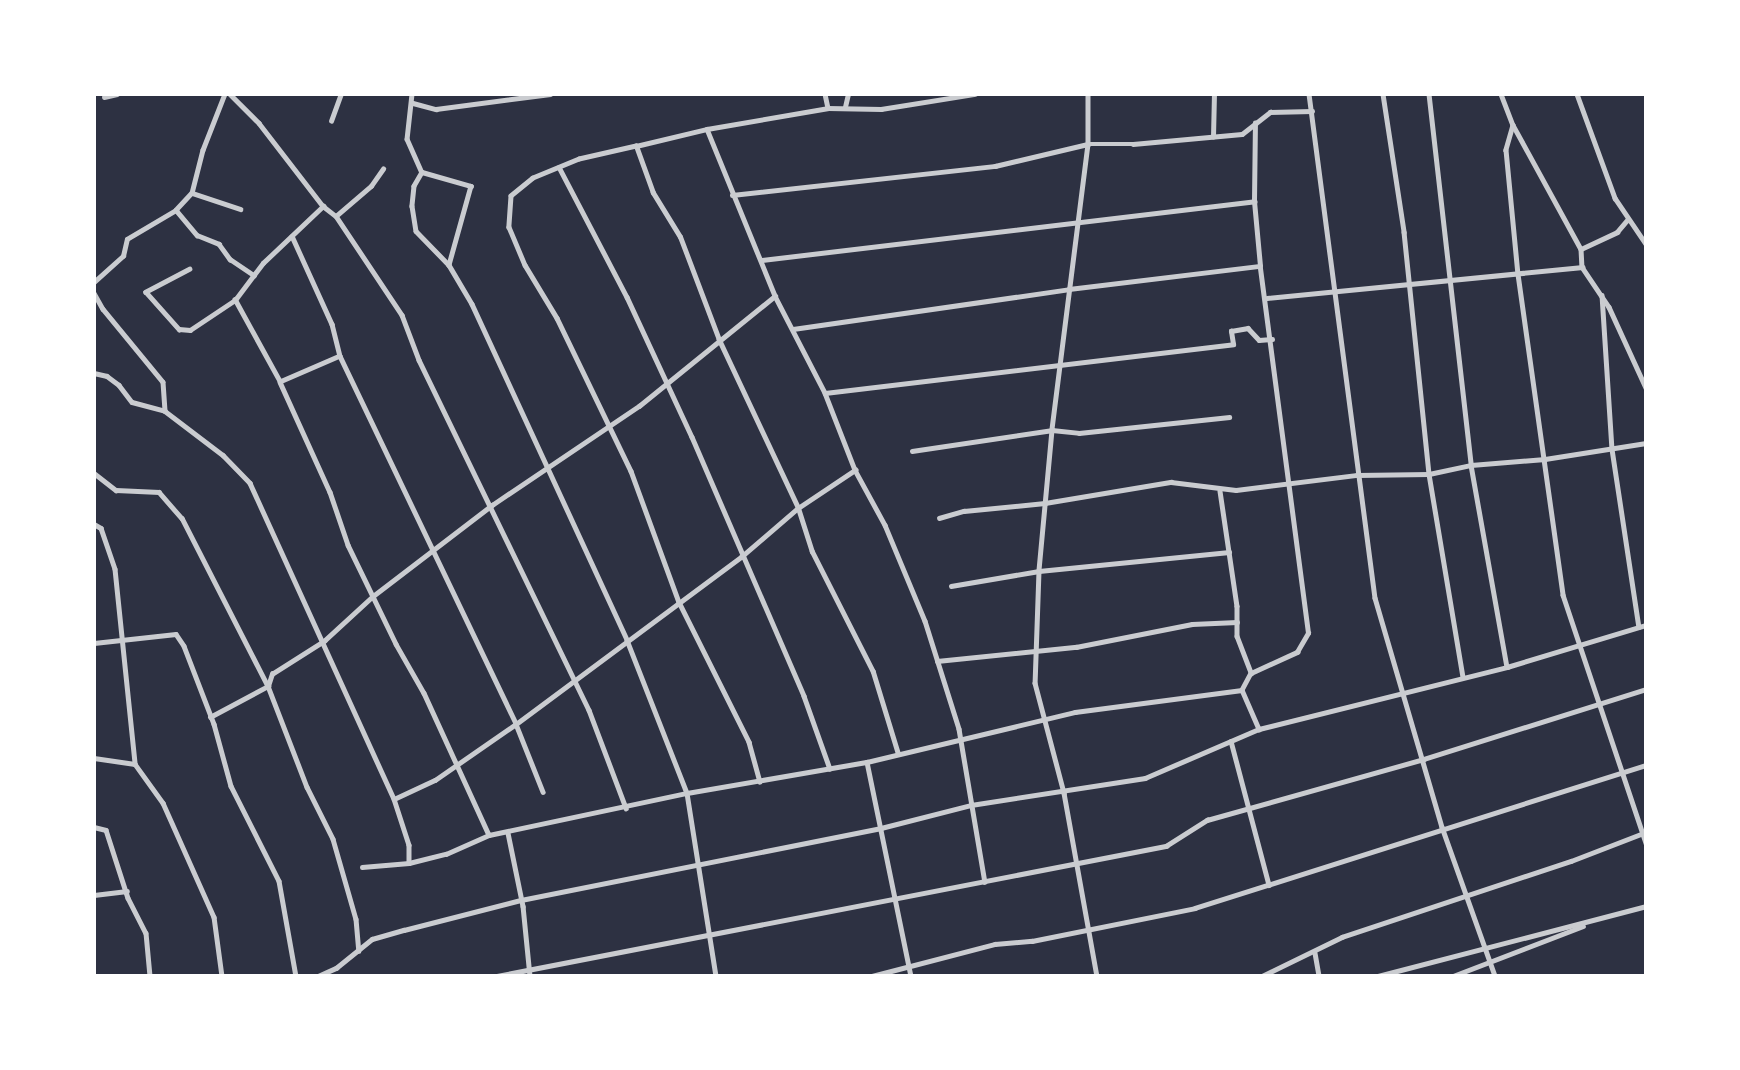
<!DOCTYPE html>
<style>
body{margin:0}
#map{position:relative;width:1740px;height:1070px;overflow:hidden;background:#2d3142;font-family:"Source Serif 4",serif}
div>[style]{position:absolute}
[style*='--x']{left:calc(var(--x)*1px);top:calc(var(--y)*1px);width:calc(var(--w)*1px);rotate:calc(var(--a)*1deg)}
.minor>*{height:4.5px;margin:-2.25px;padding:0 2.25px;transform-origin:2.25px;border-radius:2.25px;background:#caccd0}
span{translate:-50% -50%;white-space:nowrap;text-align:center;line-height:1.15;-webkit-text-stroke:6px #fff;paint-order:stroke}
.frame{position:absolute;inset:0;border:96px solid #fff;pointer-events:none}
</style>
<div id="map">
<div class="minor">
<div style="--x:225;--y:94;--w:60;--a:111.4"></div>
<div style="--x:203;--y:150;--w:44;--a:104.3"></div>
<div style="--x:192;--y:193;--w:23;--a:133"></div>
<div style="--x:176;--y:210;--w:33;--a:50"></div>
<div style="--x:197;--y:235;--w:24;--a:22"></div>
<div style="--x:219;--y:244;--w:19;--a:54"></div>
<div style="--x:230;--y:259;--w:29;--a:34"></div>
<div style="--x:230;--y:94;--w:41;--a:45"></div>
<div style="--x:259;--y:123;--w:105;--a:52.4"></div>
<div style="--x:323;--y:206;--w:16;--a:38"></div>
<div style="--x:336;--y:216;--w:119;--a:56.3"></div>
<div style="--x:402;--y:315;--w:48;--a:69.3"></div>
<div style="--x:419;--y:360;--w:389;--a:64.1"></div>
<div style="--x:589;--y:710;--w:105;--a:69.3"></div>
<div style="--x:412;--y:94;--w:45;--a:96.3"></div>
<div style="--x:407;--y:139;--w:36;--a:66"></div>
<div style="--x:422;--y:172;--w:16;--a:120"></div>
<div style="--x:414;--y:186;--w:20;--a:96"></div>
<div style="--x:412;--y:206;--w:25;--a:81"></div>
<div style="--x:416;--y:231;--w:47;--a:45.9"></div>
<div style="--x:449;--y:265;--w:45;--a:59.5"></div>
<div style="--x:472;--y:304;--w:370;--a:65.2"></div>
<div style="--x:627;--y:640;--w:164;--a:68.6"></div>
<div style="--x:687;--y:793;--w:185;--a:81"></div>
<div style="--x:825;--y:94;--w:14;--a:78"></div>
<div style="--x:1088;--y:94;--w:50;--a:90"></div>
<div style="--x:1088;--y:144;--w:288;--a:97.2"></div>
<div style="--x:1052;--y:430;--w:142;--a:95.3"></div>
<div style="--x:1039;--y:571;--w:112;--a:92"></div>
<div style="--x:1035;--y:683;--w:114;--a:75.2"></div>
<div style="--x:1064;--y:793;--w:186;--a:79.8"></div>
<div style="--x:1309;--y:94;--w:508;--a:82.54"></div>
<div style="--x:1375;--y:598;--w:239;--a:73.7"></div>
<div style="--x:1442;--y:827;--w:158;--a:70.4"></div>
<div style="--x:1383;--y:94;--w:140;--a:81.3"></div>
<div style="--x:1404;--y:232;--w:243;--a:84.1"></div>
<div style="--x:1429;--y:474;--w:206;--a:80.5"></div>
<div style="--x:1429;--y:94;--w:373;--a:83.5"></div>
<div style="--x:1471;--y:465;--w:205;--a:79.9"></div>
<div style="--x:1501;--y:94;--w:33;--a:69"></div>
<div style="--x:1513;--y:125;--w:141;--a:61.3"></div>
<div style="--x:1581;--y:249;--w:18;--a:87"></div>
<div style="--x:1582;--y:267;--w:48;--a:56"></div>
<div style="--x:1609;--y:307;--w:89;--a:65.4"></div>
<div style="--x:1577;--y:94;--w:111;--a:69.9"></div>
<div style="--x:1615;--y:198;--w:55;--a:56"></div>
<div style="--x:104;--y:97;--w:13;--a:-13"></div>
<div style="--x:413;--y:103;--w:24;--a:15"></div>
<div style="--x:436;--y:109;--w:115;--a:-7.5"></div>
<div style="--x:845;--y:107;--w:13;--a:-77"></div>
<div style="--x:331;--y:121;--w:29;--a:-70"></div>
<div style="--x:1513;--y:125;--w:26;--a:106"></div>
<div style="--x:1506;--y:150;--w:125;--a:84.5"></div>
<div style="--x:1518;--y:274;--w:324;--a:82"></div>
<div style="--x:1563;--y:595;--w:262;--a:71.5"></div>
<div style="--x:707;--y:129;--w:180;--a:67.8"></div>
<div style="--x:775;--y:296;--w:109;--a:62.7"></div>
<div style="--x:825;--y:393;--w:83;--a:68.7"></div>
<div style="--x:855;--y:470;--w:63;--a:61.4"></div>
<div style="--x:885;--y:525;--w:104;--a:67.4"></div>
<div style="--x:925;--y:621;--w:113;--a:72.5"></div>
<div style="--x:959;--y:729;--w:155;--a:80.4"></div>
<div style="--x:1213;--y:137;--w:43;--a:-88.7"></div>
<div style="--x:636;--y:146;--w:58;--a:167.2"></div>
<div style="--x:579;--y:159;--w:50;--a:157.6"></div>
<div style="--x:533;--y:178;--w:28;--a:141"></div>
<div style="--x:511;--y:196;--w:31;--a:94"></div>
<div style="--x:509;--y:227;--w:41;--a:67.2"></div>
<div style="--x:525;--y:265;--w:62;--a:58.9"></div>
<div style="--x:557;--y:318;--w:170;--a:64.2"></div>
<div style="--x:631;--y:471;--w:140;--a:69.9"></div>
<div style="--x:679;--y:602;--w:157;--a:63.4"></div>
<div style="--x:749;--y:742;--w:41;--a:74.6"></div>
<div style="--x:559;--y:167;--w:147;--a:62.4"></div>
<div style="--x:627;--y:297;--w:154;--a:65.1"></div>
<div style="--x:692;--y:437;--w:282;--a:66.6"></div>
<div style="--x:804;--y:696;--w:77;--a:70.4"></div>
<div style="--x:422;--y:172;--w:51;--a:15.9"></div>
<div style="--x:471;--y:186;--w:82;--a:105.6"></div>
<div style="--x:192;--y:193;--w:51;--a:18.4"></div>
<div style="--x:732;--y:195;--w:265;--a:-6.3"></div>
<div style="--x:995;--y:166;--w:96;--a:-13.3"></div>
<div style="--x:1088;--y:144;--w:45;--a:0"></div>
<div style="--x:1133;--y:144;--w:109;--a:-5.2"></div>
<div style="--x:1242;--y:134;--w:36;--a:-38"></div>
<div style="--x:1270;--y:112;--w:42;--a:-1.4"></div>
<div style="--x:336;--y:216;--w:46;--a:-40.6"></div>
<div style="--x:371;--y:186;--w:21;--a:-55"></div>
<div style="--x:292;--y:236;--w:97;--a:65.6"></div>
<div style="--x:332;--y:324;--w:33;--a:76"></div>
<div style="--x:340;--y:356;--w:408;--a:64.4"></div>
<div style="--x:516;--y:724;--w:73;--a:68.3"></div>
<div style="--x:1581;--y:249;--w:40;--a:-25"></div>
<div style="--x:1617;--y:232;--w:16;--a:-50"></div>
<div style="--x:762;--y:260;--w:496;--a:-6.8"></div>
<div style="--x:190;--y:269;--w:50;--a:152.4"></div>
<div style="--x:146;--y:292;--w:50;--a:48.3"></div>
<div style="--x:179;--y:329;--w:11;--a:5"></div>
<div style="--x:190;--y:330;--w:54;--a:-33.7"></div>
<div style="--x:94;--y:282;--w:39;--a:-42"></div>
<div style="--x:123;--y:256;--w:17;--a:-77"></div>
<div style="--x:127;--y:239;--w:57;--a:-30.6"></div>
<div style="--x:94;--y:293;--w:18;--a:61"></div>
<div style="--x:103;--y:309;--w:94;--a:50.6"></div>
<div style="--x:163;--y:382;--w:29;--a:86"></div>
<div style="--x:165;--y:411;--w:73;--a:37.2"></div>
<div style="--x:223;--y:455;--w:39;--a:46"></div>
<div style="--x:250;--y:483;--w:347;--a:65.5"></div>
<div style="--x:394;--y:799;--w:48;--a:71.9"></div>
<div style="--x:409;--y:845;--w:18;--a:90"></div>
<div style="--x:1602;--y:295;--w:154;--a:86.3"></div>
<div style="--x:1612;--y:449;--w:180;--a:81.4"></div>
<div style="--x:1267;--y:298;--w:317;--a:-5.6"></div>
<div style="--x:793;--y:329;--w:279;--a:-8.2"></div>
<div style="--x:1069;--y:289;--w:192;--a:-6.9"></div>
<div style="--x:340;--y:356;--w:65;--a:156.6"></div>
<div style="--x:280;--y:382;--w:121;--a:65.6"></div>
<div style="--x:330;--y:492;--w:56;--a:71.2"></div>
<div style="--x:348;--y:545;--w:110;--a:64.1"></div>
<div style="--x:396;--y:644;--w:56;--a:60.3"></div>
<div style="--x:424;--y:693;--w:156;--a:65.4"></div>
<div style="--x:94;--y:373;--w:13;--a:13"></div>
<div style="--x:107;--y:376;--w:15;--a:37"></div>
<div style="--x:119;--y:385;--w:21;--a:53"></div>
<div style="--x:132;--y:402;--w:34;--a:15"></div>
<div style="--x:280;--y:382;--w:94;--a:-118.8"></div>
<div style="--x:235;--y:300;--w:46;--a:-52.9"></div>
<div style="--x:263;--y:263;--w:83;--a:-43.5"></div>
<div style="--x:825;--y:393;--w:411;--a:-6.8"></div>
<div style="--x:1233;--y:344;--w:13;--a:-99"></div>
<div style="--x:1231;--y:331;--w:17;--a:-10"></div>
<div style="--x:1248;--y:328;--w:16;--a:47"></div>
<div style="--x:1259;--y:340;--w:13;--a:-4"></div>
<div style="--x:912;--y:451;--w:142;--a:-8.5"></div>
<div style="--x:1052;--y:430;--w:27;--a:6"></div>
<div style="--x:1079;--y:433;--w:151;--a:-6.1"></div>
<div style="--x:94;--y:473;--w:28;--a:38"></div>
<div style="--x:116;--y:490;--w:43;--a:2.7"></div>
<div style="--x:159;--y:492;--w:35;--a:49"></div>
<div style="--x:182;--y:518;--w:189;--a:62.9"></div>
<div style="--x:268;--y:686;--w:108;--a:68.9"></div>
<div style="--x:307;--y:787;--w:58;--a:63.4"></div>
<div style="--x:333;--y:839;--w:83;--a:74"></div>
<div style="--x:356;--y:919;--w:32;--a:85"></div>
<div style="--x:1220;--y:491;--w:116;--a:81.6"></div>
<div style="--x:1237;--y:606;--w:30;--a:90"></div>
<div style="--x:1237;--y:636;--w:40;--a:69"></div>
<div style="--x:1251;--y:673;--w:19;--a:118"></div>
<div style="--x:1242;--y:690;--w:43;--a:66.4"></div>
<div style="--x:939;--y:518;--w:26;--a:-16"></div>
<div style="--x:964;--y:511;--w:81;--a:-5.6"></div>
<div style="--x:1045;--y:503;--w:128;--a:-9.5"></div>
<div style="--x:1171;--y:482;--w:65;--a:7"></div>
<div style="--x:1236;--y:490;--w:122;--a:-7.1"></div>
<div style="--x:1357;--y:475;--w:72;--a:-0.8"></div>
<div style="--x:1429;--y:474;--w:43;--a:-12.1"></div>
<div style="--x:1471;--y:465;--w:74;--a:-4.6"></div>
<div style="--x:1545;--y:459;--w:102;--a:-9"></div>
<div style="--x:94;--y:524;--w:8;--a:30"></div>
<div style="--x:101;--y:528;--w:43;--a:71.1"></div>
<div style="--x:115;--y:569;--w:196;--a:84.1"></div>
<div style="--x:135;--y:764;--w:48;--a:54.3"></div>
<div style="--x:163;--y:803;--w:125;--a:65.9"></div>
<div style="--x:214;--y:917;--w:60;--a:82.3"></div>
<div style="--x:951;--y:586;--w:89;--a:-9.7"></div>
<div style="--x:1039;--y:571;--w:191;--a:-5.7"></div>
<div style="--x:94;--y:643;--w:82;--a:-6.3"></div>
<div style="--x:176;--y:634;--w:14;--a:56"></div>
<div style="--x:184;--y:646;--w:84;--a:69"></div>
<div style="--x:214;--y:724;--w:64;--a:74.7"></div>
<div style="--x:231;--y:786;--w:106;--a:63.2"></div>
<div style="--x:279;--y:881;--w:97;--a:79.9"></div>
<div style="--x:937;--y:661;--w:140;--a:-5.8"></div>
<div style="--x:1076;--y:647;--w:118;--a:-11.2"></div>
<div style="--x:1192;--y:624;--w:45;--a:-2.5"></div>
<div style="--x:1251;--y:673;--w:51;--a:-24.5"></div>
<div style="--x:1297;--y:652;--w:22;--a:-60"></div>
<div style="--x:1308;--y:633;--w:370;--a:-97.5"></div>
<div style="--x:1260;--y:266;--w:65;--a:-95.3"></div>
<div style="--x:1254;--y:201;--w:78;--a:-89.3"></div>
<div style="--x:210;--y:717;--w:66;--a:-28.1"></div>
<div style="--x:268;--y:686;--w:13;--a:-72"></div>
<div style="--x:272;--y:674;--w:62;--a:-32.4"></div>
<div style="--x:324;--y:641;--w:67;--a:-42.6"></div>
<div style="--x:373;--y:596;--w:150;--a:-37.4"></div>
<div style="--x:492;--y:505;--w:177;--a:-34"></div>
<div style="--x:639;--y:406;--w:175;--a:-39"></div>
<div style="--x:1231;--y:741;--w:149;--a:75.2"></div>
<div style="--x:898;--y:754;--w:86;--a:-107"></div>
<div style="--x:873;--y:672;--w:135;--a:-116.9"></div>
<div style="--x:812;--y:552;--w:46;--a:-107.7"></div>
<div style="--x:798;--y:508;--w:186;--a:-115.2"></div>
<div style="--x:719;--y:340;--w:110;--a:-110.7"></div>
<div style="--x:680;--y:237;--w:52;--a:-121.5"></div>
<div style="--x:653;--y:193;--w:50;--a:-109.9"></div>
<div style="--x:636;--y:146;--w:73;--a:-13.5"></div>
<div style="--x:707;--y:129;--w:123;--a:-9.8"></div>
<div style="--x:828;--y:108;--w:53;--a:1.1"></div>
<div style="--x:881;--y:109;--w:95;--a:-9.1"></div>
<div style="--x:94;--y:758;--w:41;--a:8.3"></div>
<div style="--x:867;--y:762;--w:218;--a:78.4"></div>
<div style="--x:394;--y:799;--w:45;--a:-24.9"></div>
<div style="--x:435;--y:780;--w:98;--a:-34.7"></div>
<div style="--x:516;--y:724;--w:280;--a:-36.6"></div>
<div style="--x:741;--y:557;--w:75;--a:-40.7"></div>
<div style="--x:798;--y:508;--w:69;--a:-33.7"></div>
<div style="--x:94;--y:827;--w:12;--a:14"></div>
<div style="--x:106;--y:830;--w:71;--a:72.1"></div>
<div style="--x:128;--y:898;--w:39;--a:63"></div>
<div style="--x:146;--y:933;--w:43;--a:84.7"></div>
<div style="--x:508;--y:833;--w:75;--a:78.4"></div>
<div style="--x:523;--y:906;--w:70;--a:84.3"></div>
<div style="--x:362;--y:867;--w:47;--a:-4.9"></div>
<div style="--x:409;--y:863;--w:38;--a:-14"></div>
<div style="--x:446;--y:854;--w:47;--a:-23.8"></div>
<div style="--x:489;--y:835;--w:202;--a:-12"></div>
<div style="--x:687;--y:793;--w:183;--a:-9.8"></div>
<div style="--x:867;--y:762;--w:214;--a:-13.5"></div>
<div style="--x:1075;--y:712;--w:168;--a:-7.5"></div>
<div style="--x:94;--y:895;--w:33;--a:-7"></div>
<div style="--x:1315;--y:953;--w:23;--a:80"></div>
<div style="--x:318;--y:976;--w:20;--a:-24"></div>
<div style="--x:336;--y:968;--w:46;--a:-38.9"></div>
<div style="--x:372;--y:939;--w:33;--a:-16"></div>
<div style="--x:404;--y:930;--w:121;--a:-14.4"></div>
<div style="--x:521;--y:900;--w:367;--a:-11.3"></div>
<div style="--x:881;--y:828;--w:93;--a:-14.3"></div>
<div style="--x:971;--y:805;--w:176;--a:-8.8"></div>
<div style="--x:1145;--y:778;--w:124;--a:-23.3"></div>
<div style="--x:1259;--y:729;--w:256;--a:-14"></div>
<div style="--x:1507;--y:667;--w:145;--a:-16.8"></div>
<div style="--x:497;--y:976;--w:682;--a:-11"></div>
<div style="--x:1166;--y:846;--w:49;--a:-32.4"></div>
<div style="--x:1207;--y:820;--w:225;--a:-15.7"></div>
<div style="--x:1424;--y:759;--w:233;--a:-17.5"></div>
<div style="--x:872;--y:976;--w:127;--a:-14.6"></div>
<div style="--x:995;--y:944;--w:37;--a:-5"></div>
<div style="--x:1032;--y:941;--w:166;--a:-11.4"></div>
<div style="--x:1195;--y:908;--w:473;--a:-17.6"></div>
<div style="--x:1262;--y:976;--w:89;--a:-26"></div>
<div style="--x:1342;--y:937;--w:241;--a:-18.4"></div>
<div style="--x:1571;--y:861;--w:80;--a:-21.1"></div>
<div style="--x:1378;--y:976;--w:277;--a:-14.6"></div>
<div style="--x:1453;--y:976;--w:139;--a:-21"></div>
</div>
<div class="frame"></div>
</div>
